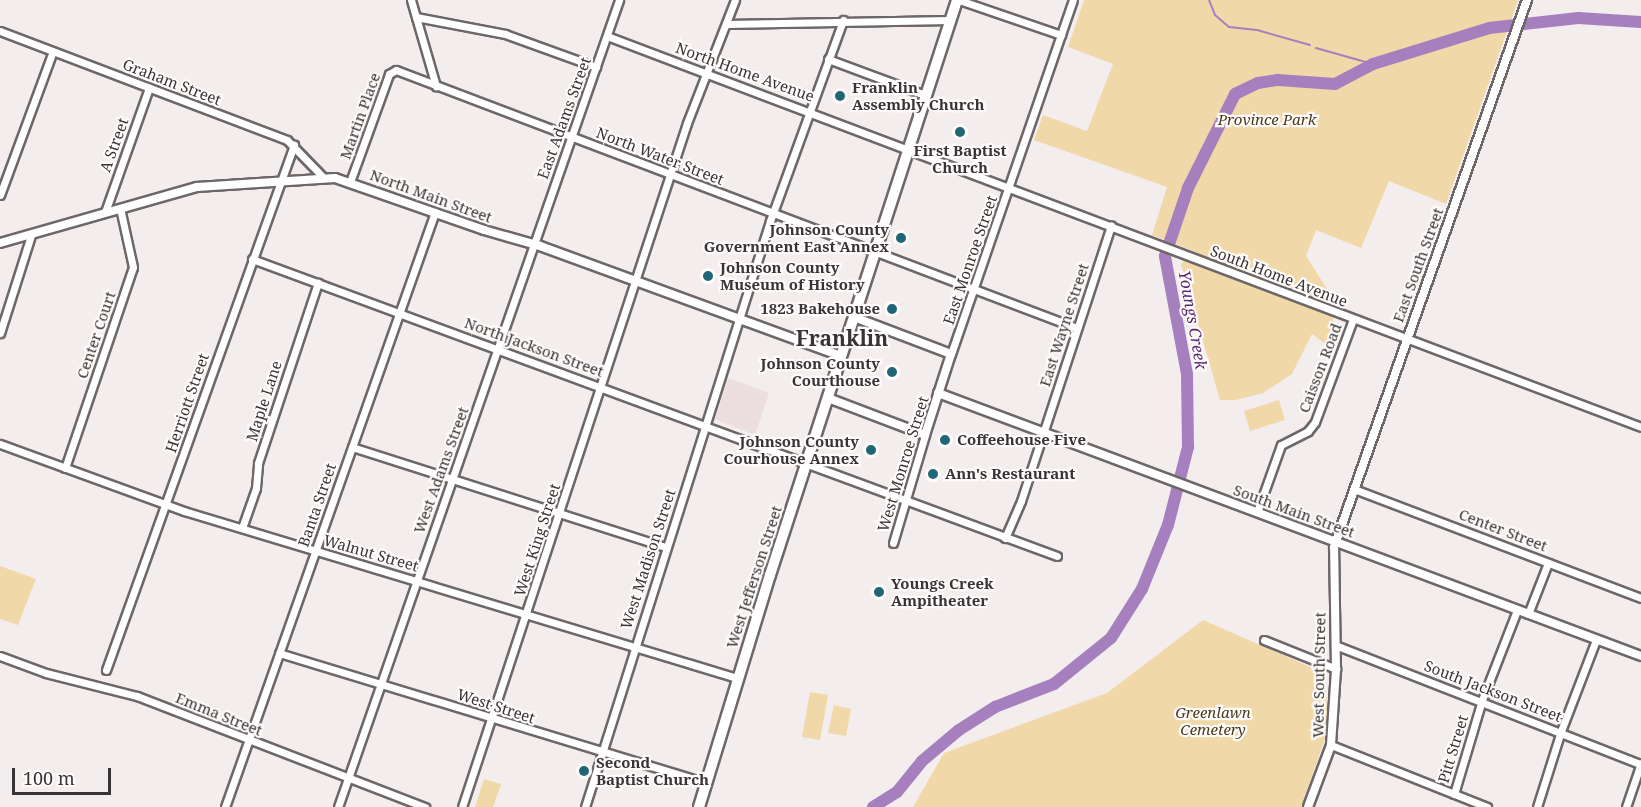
<!DOCTYPE html>
<style>
body{margin:0}
#map{position:relative;width:1641px;height:807px;overflow:hidden;background:#f3eded;font-family:"Noto Serif",serif}
div>[style]{position:absolute}
[style*='--x']{left:calc(var(--x)*1px);top:calc(var(--y)*1px);width:calc(var(--w)*1px);rotate:calc(var(--a)*1deg)}
.built>*{inset:0;background:#ecdede}
.green>*{inset:0;background:#f1d8a8}
.stream>*{height:2px;margin:-1px;padding:0 1px;transform-origin:1px;border-radius:1px;background:#a680be}
.river>*{height:12px;margin:-6px;padding:0 6px;transform-origin:6px;border-radius:6px;background:#a680be}
.roads{filter:drop-shadow(2px 0 #6d6767) drop-shadow(-2px 0 #6d6767) drop-shadow(0 2px #6d6767) drop-shadow(0 -2px #6d6767)}
.minor>*{height:7px;margin:-3.5px;padding:0 3.5px;transform-origin:3.5px;border-radius:3.5px;background:#fff}
.tertiary>*{height:8px;margin:-4px;padding:0 4px;transform-origin:4px;border-radius:4px;background:#fff}
.primary>*{height:10px;margin:-5px;padding:0 5px;transform-origin:5px;border-radius:5px;background:#fff}
.dots>*{width:16px;height:16px;translate:-50% -50%;box-sizing:border-box;border:3px solid #fffbfb;border-radius:50%}
span{translate:-50% -50%;white-space:nowrap;text-align:center;line-height:1.15;-webkit-text-stroke:4.5px #fffbfb;paint-order:stroke}
.street-label{font-size:15px;color:#363434}
.poi-label{font-size:15px;color:#363434;font-weight:700}
.left{translate:0 -50%;text-align:left}
.right{translate:-100% -50%;text-align:right}
.park-label{font-size:15px;color:#493a1a;font-style:italic}
.water-label{font-size:16px;color:#582772;font-style:italic}
.district-label{font-size:21px;color:#363434;font-weight:700}
.scale{position:absolute;left:12px;top:768px;width:99px;height:27px;box-sizing:border-box;border:3px solid #363434;border-top:0;padding-left:8px;font-size:18px;line-height:21px;white-space:nowrap;color:#363434;-webkit-text-stroke:4px #fffbfb;paint-order:stroke}
</style>
<div id="map">
<div class="built">
<div style="clip-path:polygon(728px 378px,769px 393px,755px 435px,715px 419px)"></div>
</div>
<div class="green">
<div style="clip-path:polygon(1084px 0,1518px 0,1446px 204px,1389px 181px,1361px 248px,1316px 230px,1306px 256px,1334px 300px,1331px 348px,1312px 334px,1292px 374px,1263px 393px,1236px 400px,1220px 400px,1181px 264px,1194px 251px,1152px 235px,1167px 187px,1034px 140px,1043px 115px,1087px 131px,1113px 64px,1068px 47px)"></div>
<div style="clip-path:polygon(1279px 400px,1285px 420px,1250px 431px,1244px 411px)"></div>
<div style="clip-path:polygon(0 566px,36px 579px,18px 625px,0 619px)"></div>
<div style="clip-path:polygon(1203px 620px,1324px 673px,1329px 727px,1301px 807px,913px 807px,944px 753px,1107px 693px)"></div>
<div style="clip-path:polygon(810px 692px,828px 695px,820px 740px,802px 737px)"></div>
<div style="clip-path:polygon(834px 705px,851px 709px,846px 736px,828px 733px)"></div>
<div style="clip-path:polygon(484px 779px,501px 784px,493px 807px,475px 807px)"></div>
</div>
<div class="stream">
<div style="--x:1209;--y:0;--w:16;--a:68"></div>
<div style="--x:1215;--y:15;--w:18;--a:41"></div>
<div style="--x:1229;--y:27;--w:28;--a:6"></div>
<div style="--x:1257;--y:30;--w:55;--a:15.8"></div>
<div style="--x:1316;--y:48;--w:59;--a:15.7"></div>
</div>
<div class="river">
<div style="--x:873;--y:807;--w:28;--a:-32"></div>
<div style="--x:897;--y:792;--w:40;--a:-51"></div>
<div style="--x:922;--y:761;--w:48;--a:-40"></div>
<div style="--x:959;--y:730;--w:43;--a:-32.6"></div>
<div style="--x:995;--y:707;--w:63;--a:-21.3"></div>
<div style="--x:1054;--y:684;--w:73;--a:-38.9"></div>
<div style="--x:1111;--y:638;--w:58;--a:-57.7"></div>
<div style="--x:1142;--y:589;--w:69;--a:-67.9"></div>
<div style="--x:1168;--y:525;--w:81;--a:-75.6"></div>
<div style="--x:1188;--y:447;--w:73;--a:-90.8"></div>
<div style="--x:1187;--y:374;--w:120;--a:-100.6"></div>
<div style="--x:1165;--y:256;--w:72;--a:-71.3"></div>
<div style="--x:1188;--y:188;--w:105;--a:-63.4"></div>
<div style="--x:1235;--y:94;--w:25;--a:-26"></div>
<div style="--x:1258;--y:83;--w:20;--a:-9"></div>
<div style="--x:1278;--y:80;--w:57;--a:4"></div>
<div style="--x:1335;--y:84;--w:43;--a:-27.8"></div>
<div style="--x:1373;--y:64;--w:121;--a:-17.2"></div>
<div style="--x:1489;--y:28;--w:90;--a:-6.4"></div>
<div style="--x:1578;--y:18;--w:63;--a:3.6"></div>
</div>
<div class="roads">
<div class="minor">
<div style="--x:411;--y:0;--w:90;--a:73.8"></div>
<div style="--x:959;--y:0;--w:108;--a:18.9"></div>
<div style="--x:416;--y:17;--w:91;--a:10.8"></div>
<div style="--x:505;--y:34;--w:97;--a:19.9"></div>
<div style="--x:726;--y:24;--w:224;--a:-1"></div>
<div style="--x:0;--y:31;--w:307;--a:20.8"></div>
<div style="--x:287;--y:140;--w:50;--a:45.8"></div>
<div style="--x:607;--y:36;--w:1105;--a:20.71"></div>
<div style="--x:828;--y:59;--w:103;--a:20.4"></div>
<div style="--x:350;--y:182;--w:115;--a:-70.1"></div>
<div style="--x:389;--y:74;--w:8;--a:-30"></div>
<div style="--x:396;--y:70;--w:728;--a:20.75"></div>
<div style="--x:0;--y:195;--w:153;--a:-69.8"></div>
<div style="--x:105;--y:212;--w:132;--a:-70.5"></div>
<div style="--x:252;--y:259;--w:858;--a:20.25"></div>
<div style="--x:0;--y:333;--w:103;--a:-72.4"></div>
<div style="--x:951;--y:354;--w:374;--a:-71"></div>
<div style="--x:0;--y:444;--w:196;--a:20"></div>
<div style="--x:184;--y:511;--w:578;--a:16.8"></div>
<div style="--x:352;--y:447;--w:329;--a:17.7"></div>
<div style="--x:65;--y:468;--w:212;--a:-71.3"></div>
<div style="--x:133;--y:267;--w:60;--a:-102.4"></div>
<div style="--x:1354;--y:489;--w:307;--a:20.8"></div>
<div style="--x:1257;--y:512;--w:71;--a:-70.3"></div>
<div style="--x:1281;--y:445;--w:30;--a:-27"></div>
<div style="--x:1308;--y:431;--w:11;--a:-52"></div>
<div style="--x:1315;--y:422;--w:110;--a:-69.7"></div>
<div style="--x:242;--y:528;--w:42;--a:-70.7"></div>
<div style="--x:256;--y:488;--w:25;--a:-85"></div>
<div style="--x:258;--y:463;--w:190;--a:-71.6"></div>
<div style="--x:1005;--y:538;--w:40;--a:-66.6"></div>
<div style="--x:1021;--y:501;--w:290;--a:-71.9"></div>
<div style="--x:893;--y:543;--w:113;--a:-73.5"></div>
<div style="--x:1528;--y:614;--w:55;--a:-68.6"></div>
<div style="--x:1264;--y:640;--w:78;--a:21.9"></div>
<div style="--x:1335;--y:645;--w:328;--a:21.3"></div>
<div style="--x:279;--y:653;--w:446;--a:16.9"></div>
<div style="--x:0;--y:656;--w:49;--a:20.3"></div>
<div style="--x:46;--y:673;--w:94;--a:14.2"></div>
<div style="--x:137;--y:696;--w:309;--a:21.1"></div>
<div style="--x:106;--y:670;--w:558;--a:-70.3"></div>
<div style="--x:1331;--y:745;--w:168;--a:21.7"></div>
<div style="--x:1454;--y:794;--w:98;--a:-73.4"></div>
<div style="--x:1482;--y:700;--w:97;--a:-68.7"></div>
<div style="--x:225;--y:807;--w:631;--a:-70.56"></div>
<div style="--x:338;--y:807;--w:855;--a:-70.8"></div>
<div style="--x:462;--y:807;--w:720;--a:-71.79"></div>
<div style="--x:687;--y:123;--w:132;--a:-68.7"></div>
<div style="--x:585;--y:807;--w:615;--a:-72.48"></div>
<div style="--x:770;--y:221;--w:214;--a:-70"></div>
<div style="--x:1537;--y:807;--w:80;--a:-72.5"></div>
<div style="--x:1561;--y:731;--w:97;--a:-69"></div>
<div style="--x:1626;--y:807;--w:46;--a:-71.2"></div>
</div>
<div class="tertiary">
<div style="--x:0;--y:243;--w:205;--a:-15.9"></div>
<div style="--x:197;--y:187;--w:138;--a:-3.7"></div>
<div style="--x:335;--y:178;--w:158;--a:19.2"></div>
<div style="--x:484;--y:230;--w:58;--a:15.9"></div>
<div style="--x:540;--y:246;--w:320;--a:20.1"></div>
<div style="--x:938;--y:393;--w:751;--a:20.51"></div>
<div style="--x:828;--y:398;--w:104;--a:20.9"></div>
<div style="--x:925;--y:435;--w:85;--a:-72.2"></div>
<div style="--x:951;--y:354;--w:104;--a:-159.1"></div>
<div style="--x:1308;--y:807;--w:66;--a:-69.6"></div>
<div style="--x:1331;--y:745;--w:76;--a:-86.2"></div>
<div style="--x:1336;--y:669;--w:122;--a:-90.9"></div>
<div style="--x:1334;--y:547;--w:580;--a:-70.57"></div>
</div>
<div class="primary">
<div style="--x:699;--y:807;--w:243;--a:-73"></div>
<div style="--x:770;--y:575;--w:605;--a:-71.98"></div>
</div>
</div>
<div class="dots">
<div style="left:840px;top:96px;background:#1f6774"></div>
<div style="left:960px;top:132px;background:#1f6774"></div>
<div style="left:901px;top:238px;background:#1f6774"></div>
<div style="left:708px;top:276px;background:#1f6774"></div>
<div style="left:892px;top:309px;background:#1f6774"></div>
<div style="left:892px;top:372px;background:#1f6774"></div>
<div style="left:945px;top:440px;background:#1f6774"></div>
<div style="left:871px;top:450px;background:#1f6774"></div>
<div style="left:933px;top:474px;background:#1f6774"></div>
<div style="left:879px;top:592px;background:#1f6774"></div>
<div style="left:584px;top:771px;background:#1f6774"></div>
</div>
<div class="street-label">
<span style="left:745px;top:72px;rotate:20deg">North Home Avenue</span>
<span style="left:172px;top:82px;rotate:21deg">Graham Street</span>
<span style="left:360px;top:116px;rotate:-70deg">Martin Place</span>
<span style="left:564px;top:118px;rotate:-70deg">East Adams Street</span>
<span style="left:114px;top:145px;rotate:-70deg">A Street</span>
<span style="left:660px;top:156px;rotate:21deg">North Water Street</span>
<span style="left:431px;top:196px;rotate:20deg">North Main Street</span>
<span style="left:970px;top:260px;rotate:-71deg">East Monroe Street</span>
<span style="left:1418px;top:265px;rotate:-70deg">East South Street</span>
<span style="left:1279px;top:276px;rotate:21deg">South Home Avenue</span>
<span style="left:1064px;top:325px;rotate:-72deg">East Wayne Street</span>
<span style="left:96px;top:335px;rotate:-71deg">Center Court</span>
<span style="left:534px;top:347px;rotate:20deg">North Jackson Street</span>
<span style="left:1320px;top:368px;rotate:-69deg">Caisson Road</span>
<span style="left:264px;top:401px;rotate:-72deg">Maple Lane</span>
<span style="left:187px;top:403px;rotate:-71deg">Herriott Street</span>
<span style="left:903px;top:464px;rotate:-73deg">West Monroe Street</span>
<span style="left:441px;top:470px;rotate:-70deg">West Adams Street</span>
<span style="left:317px;top:505px;rotate:-71deg">Banta Street</span>
<span style="left:1294px;top:511px;rotate:20deg">South Main Street</span>
<span style="left:1503px;top:530px;rotate:21deg">Center Street</span>
<span style="left:537px;top:540px;rotate:-72deg">West King Street</span>
<span style="left:371px;top:553px;rotate:16deg">Walnut Street</span>
<span style="left:648px;top:559px;rotate:-72deg">West Madison Street</span>
<span style="left:754px;top:577px;rotate:-72deg">West Jefferson Street</span>
<span style="left:1319px;top:675px;rotate:-89deg">West South Street</span>
<span style="left:1493px;top:691px;rotate:21deg">South Jackson Street</span>
<span style="left:496px;top:706px;rotate:18deg">West Street</span>
<span style="left:219px;top:714px;rotate:22deg">Emma Street</span>
<span style="left:1453px;top:749px;rotate:-73deg">Pitt Street</span>
</div>
<div class="poi-label">
<span class="left" style="left:852px;top:96px">Franklin<br>Assembly Church</span>
<span style="left:960px;top:159px">First Baptist<br>Church</span>
<span class="right" style="left:889px;top:238px">Johnson County<br>Government East Annex</span>
<span class="left" style="left:720px;top:276px">Johnson County<br>Museum of History</span>
<span class="right" style="left:880px;top:309px">1823 Bakehouse</span>
<span class="right" style="left:880px;top:372px">Johnson County<br>Courthouse</span>
<span class="left" style="left:957px;top:440px">Coffeehouse Five</span>
<span class="right" style="left:859px;top:450px">Johnson County<br>Courhouse Annex</span>
<span class="left" style="left:945px;top:474px">Ann's Restaurant</span>
<span class="left" style="left:891px;top:592px">Youngs Creek<br>Ampitheater</span>
<span class="left" style="left:596px;top:771px">Second<br>Baptist Church</span>
</div>
<div class="park-label">
<span style="left:1267px;top:120px">Province Park</span>
<span style="left:1213px;top:721px">Greenlawn<br>Cemetery</span>
</div>
<div class="water-label">
<span style="left:1193px;top:320px;rotate:80deg">Youngs Creek</span>
</div>
<div class="district-label">
<span style="left:842px;top:338px">Franklin</span>
</div>
<div class="scale">100 m</div>
</div>
